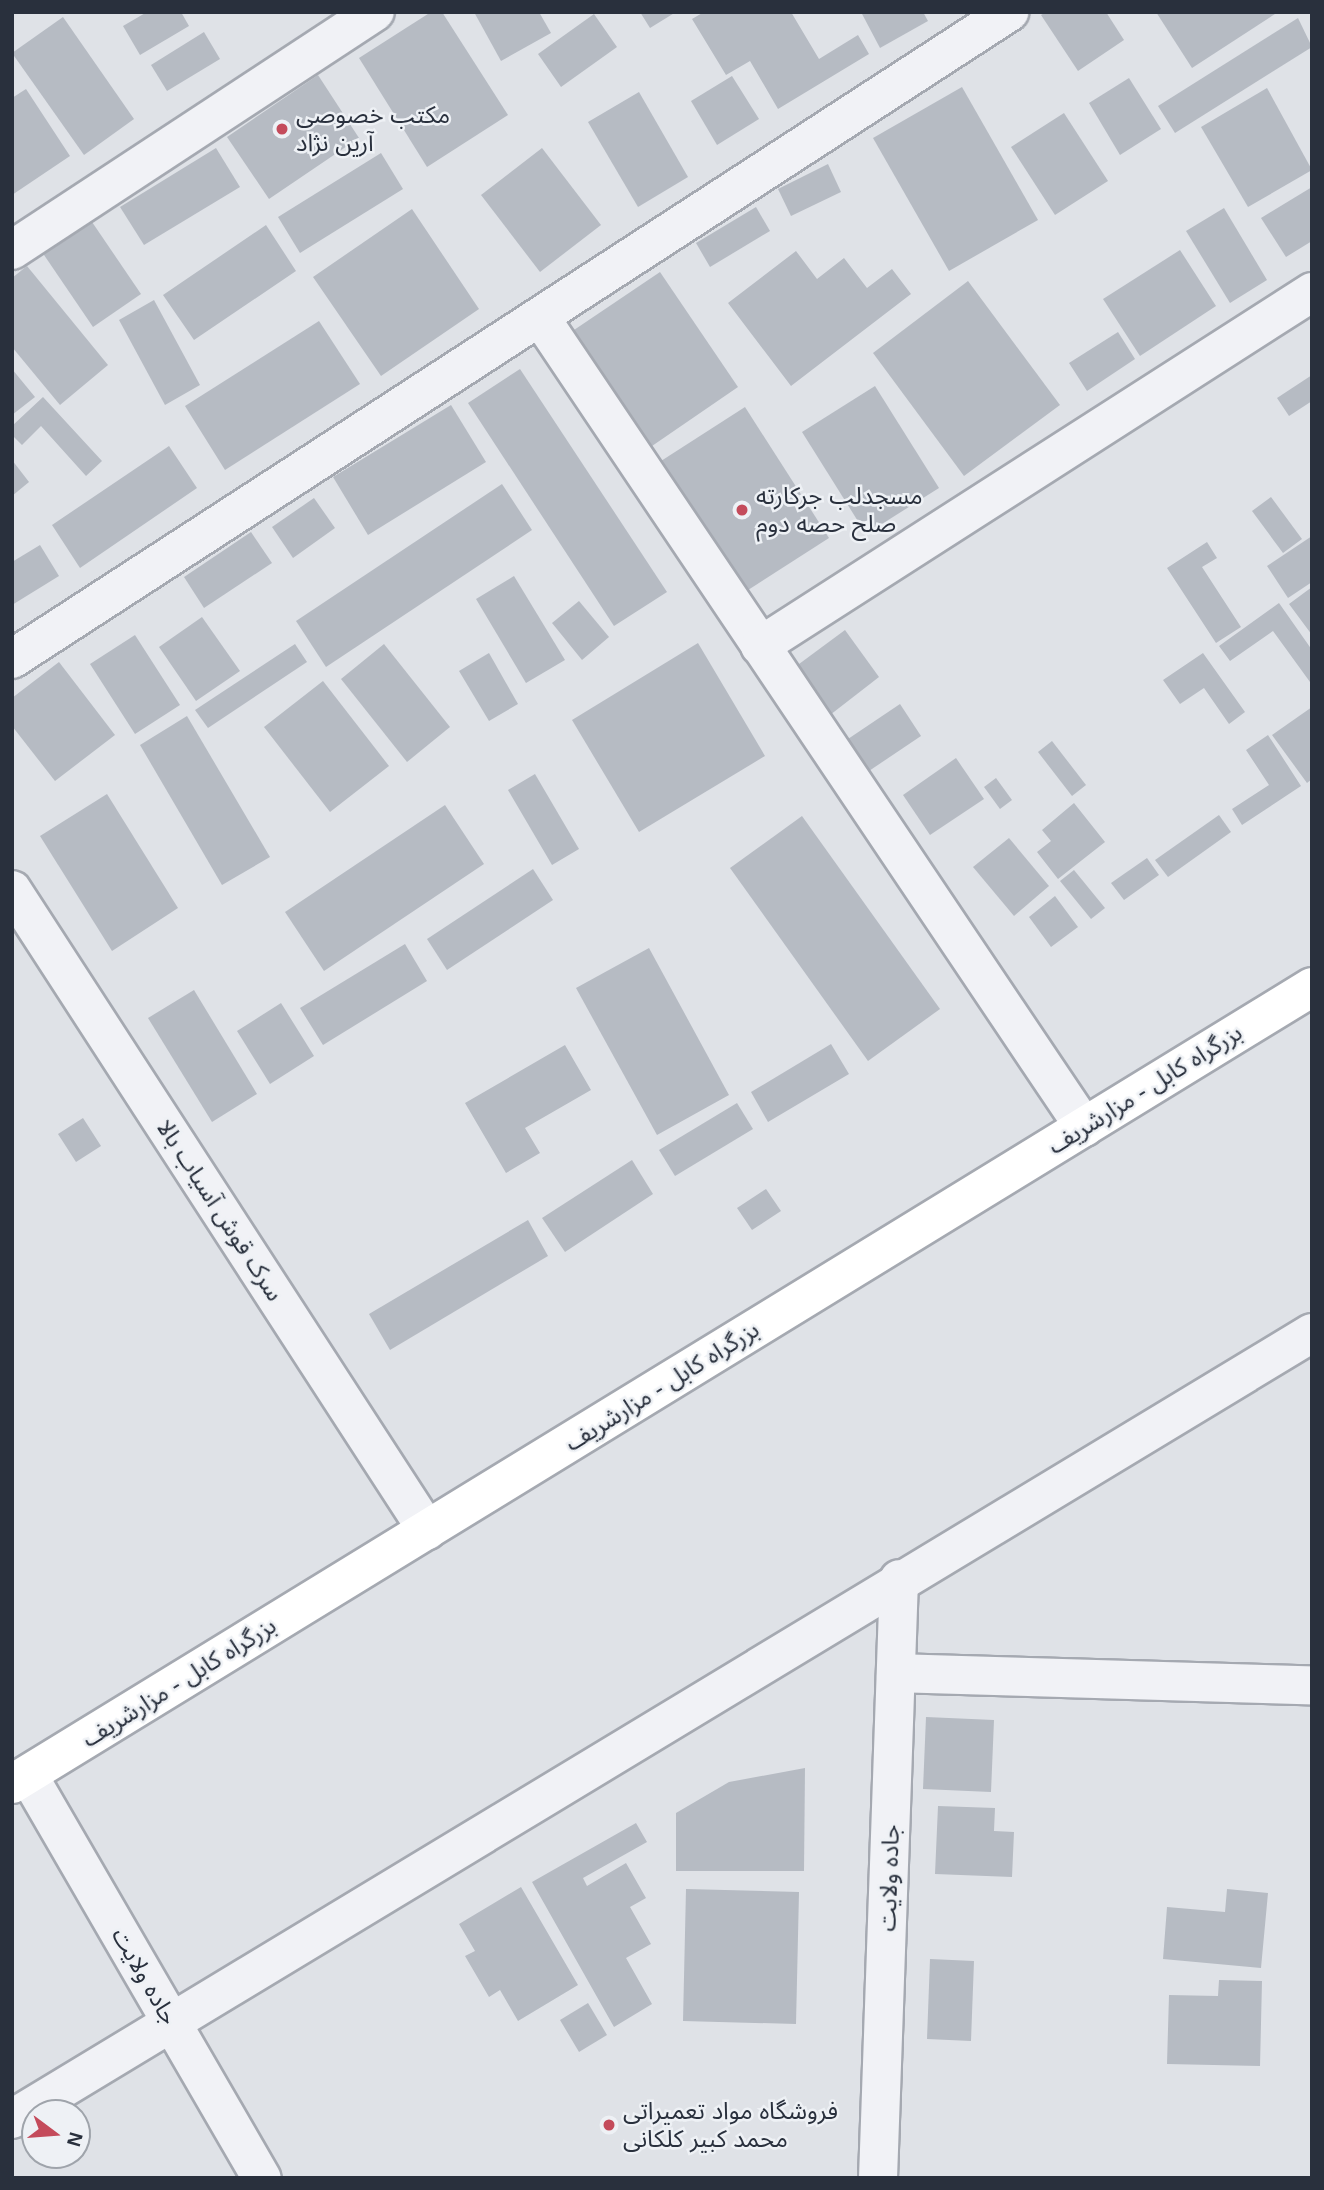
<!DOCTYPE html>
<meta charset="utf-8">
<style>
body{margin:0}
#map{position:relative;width:1324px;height:2190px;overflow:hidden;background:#dfe2e7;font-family:Arial,"Noto Sans Arabic",sans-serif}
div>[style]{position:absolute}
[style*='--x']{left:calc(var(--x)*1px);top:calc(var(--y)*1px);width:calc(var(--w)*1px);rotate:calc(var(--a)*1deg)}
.building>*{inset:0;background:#b6bbc3}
.roads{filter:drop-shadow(2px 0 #a5a9b1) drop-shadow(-2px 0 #a5a9b1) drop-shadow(0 2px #a5a9b1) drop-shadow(0 -2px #a5a9b1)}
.minor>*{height:38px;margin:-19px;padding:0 19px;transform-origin:19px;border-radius:19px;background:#f1f2f6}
.tertiary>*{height:38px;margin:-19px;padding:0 19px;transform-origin:19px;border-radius:19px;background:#f1f2f6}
.trunk>*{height:38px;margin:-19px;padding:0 19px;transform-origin:19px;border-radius:19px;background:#fff}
.dots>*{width:19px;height:19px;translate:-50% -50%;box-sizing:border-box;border:4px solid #eef1f5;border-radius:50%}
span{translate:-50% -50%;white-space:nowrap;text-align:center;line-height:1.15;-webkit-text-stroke:5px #eef1f5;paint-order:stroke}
.poi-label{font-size:24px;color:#29303d}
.left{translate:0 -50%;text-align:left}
.street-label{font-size:24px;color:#29303d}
.frame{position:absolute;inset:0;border:14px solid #29303d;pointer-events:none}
.north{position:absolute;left:21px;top:2099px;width:70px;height:70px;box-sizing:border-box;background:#eef1f5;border:2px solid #9fa4ab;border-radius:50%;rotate:106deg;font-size:19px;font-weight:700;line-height:28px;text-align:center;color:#29303d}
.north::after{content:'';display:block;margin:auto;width:24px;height:32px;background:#c44b5b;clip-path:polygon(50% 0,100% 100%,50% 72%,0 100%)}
</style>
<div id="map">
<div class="building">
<div style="clip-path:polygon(147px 12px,181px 12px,189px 26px,140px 55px,123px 26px)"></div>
<div style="clip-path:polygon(431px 12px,442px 12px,508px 115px,427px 167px,359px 58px)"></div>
<div style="clip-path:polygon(474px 12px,539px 12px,551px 33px,501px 61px)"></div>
<div style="clip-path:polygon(640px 12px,676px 12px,650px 28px)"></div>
<div style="clip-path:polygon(704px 12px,791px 12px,819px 59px,858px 35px,869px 54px,778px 109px,750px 61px,726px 75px,692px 19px)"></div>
<div style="clip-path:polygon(861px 12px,923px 12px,928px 21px,880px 48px)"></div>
<div style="clip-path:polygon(1046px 12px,1106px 12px,1124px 40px,1078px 71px,1041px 15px)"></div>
<div style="clip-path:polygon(1156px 12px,1278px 12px,1192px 68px)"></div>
<div style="clip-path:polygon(594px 14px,617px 47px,561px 87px,538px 54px)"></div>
<div style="clip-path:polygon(63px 17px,134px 119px,84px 155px,12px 53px)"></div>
<div style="clip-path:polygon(1298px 18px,1312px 47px,1175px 133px,1158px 106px)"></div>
<div style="clip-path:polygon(204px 32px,220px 59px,167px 91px,151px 65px)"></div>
<div style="clip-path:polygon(318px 75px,359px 138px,269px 199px,227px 137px)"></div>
<div style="clip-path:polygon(732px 76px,759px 119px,717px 145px,691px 101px)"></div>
<div style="clip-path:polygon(1129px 78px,1161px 129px,1120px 155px,1089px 103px)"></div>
<div style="clip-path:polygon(962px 87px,1038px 220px,949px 271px,873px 138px)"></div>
<div style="clip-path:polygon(1267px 88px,1312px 170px,1248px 207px,1201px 127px)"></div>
<div style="clip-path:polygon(26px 89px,70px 156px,12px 195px,12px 98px)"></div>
<div style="clip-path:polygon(639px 92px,688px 177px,638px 207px,588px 122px)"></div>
<div style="clip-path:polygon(1064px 113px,1108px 181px,1055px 215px,1011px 147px)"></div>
<div style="clip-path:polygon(216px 148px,240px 187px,144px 245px,120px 207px)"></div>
<div style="clip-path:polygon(542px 148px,601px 225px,540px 272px,481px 195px)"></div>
<div style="clip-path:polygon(381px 153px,403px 189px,300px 253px,278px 217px)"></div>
<div style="clip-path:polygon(828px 164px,841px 192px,791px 216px,778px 189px)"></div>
<div style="clip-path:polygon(1312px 187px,1312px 241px,1286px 257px,1261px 218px)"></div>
<div style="clip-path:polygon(756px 207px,770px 231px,710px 267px,696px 243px)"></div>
<div style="clip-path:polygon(1224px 208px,1267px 280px,1230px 303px,1186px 231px)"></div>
<div style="clip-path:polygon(412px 209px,479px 309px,381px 376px,313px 277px)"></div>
<div style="clip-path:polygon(90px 219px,141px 294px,93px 327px,42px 252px)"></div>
<div style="clip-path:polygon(266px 225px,296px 271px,194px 340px,163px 295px)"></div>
<div style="clip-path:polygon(1180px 250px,1216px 306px,1140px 356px,1103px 299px)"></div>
<div style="clip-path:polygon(796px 251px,817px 279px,844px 258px,867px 288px,892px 269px,911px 294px,791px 386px,728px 303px)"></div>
<div style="clip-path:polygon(27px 266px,108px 365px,60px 405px,12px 347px,12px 278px)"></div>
<div style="clip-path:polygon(660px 272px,738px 387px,652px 446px,574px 330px)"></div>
<div style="clip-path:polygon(968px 281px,1060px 405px,964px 476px,873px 353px)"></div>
<div style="clip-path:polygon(154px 300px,200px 385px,165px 405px,119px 320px)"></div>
<div style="clip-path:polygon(319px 321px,360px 384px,225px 470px,185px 406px)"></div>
<div style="clip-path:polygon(1118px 332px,1135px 359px,1087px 391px,1069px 363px)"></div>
<div style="clip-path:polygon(12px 369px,35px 397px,12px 415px)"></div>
<div style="clip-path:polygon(520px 369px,667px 592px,614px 626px,468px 403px)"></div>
<div style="clip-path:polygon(1312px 375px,1312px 401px,1289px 416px,1277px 398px)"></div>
<div style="clip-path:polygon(875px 386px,939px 488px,866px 534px,802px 432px)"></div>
<div style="clip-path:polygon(43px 397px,102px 461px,86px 476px,41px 426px,22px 445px,12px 435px,12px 426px)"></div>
<div style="clip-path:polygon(451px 405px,486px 462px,368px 535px,333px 477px)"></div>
<div style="clip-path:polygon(745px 407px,829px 538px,745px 592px,661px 461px)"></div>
<div style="clip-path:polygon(169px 446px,197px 488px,80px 568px,52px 525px)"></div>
<div style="clip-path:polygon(12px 460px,29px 482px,12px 496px)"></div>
<div style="clip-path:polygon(502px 484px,532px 530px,326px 667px,296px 621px)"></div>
<div style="clip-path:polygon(1271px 497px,1302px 539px,1283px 553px,1252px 511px)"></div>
<div style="clip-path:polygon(314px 498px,335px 528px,293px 558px,272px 527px)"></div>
<div style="clip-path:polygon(251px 532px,272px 563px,204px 608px,184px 577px)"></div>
<div style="clip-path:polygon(1312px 536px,1312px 582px,1288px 598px,1267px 566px)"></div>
<div style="clip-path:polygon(1207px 542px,1217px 558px,1202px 567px,1241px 627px,1216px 643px,1167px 568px)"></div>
<div style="clip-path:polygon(40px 545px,59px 576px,12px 605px,12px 562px)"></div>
<div style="clip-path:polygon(514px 576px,565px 660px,526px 683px,476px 599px)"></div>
<div style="clip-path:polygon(1312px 587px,1310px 608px,1312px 635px,1289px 604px)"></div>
<div style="clip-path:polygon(579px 601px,609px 637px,582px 660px,552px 623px)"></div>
<div style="clip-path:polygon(1279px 603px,1312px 650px,1310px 682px,1273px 631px,1230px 661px,1219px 646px)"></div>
<div style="clip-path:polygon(202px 617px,240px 671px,196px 701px,159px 647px)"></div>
<div style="clip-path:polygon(845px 630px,879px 677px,830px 715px,795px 667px)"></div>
<div style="clip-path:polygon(135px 635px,180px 705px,135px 734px,90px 664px)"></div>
<div style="clip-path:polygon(698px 643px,765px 756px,639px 832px,572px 720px)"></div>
<div style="clip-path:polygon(295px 644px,307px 662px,208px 728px,195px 710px)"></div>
<div style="clip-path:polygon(384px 644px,450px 727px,407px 762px,341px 679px)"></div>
<div style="clip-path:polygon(489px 653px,518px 704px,489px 721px,459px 671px)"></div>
<div style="clip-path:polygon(1203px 653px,1245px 712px,1229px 724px,1204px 688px,1180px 704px,1163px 680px)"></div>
<div style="clip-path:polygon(59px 662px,115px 735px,55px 781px,12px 726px,12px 698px)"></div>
<div style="clip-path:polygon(323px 681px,389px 766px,330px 812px,264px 727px)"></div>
<div style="clip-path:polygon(900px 704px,921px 736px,863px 775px,842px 743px)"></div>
<div style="clip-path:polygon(1312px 707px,1312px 779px,1307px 783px,1272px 735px)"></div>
<div style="clip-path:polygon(187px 716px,270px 857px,222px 885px,140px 745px)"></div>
<div style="clip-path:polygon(1268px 735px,1301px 786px,1242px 825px,1232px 809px,1269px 785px,1246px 750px)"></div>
<div style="clip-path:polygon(1052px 741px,1086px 785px,1072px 796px,1038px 752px)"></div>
<div style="clip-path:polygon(956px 758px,984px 799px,930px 835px,903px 795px)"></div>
<div style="clip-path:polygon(535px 774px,579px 849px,552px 865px,508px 790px)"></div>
<div style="clip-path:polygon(996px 778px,1012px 800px,1000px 809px,984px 787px)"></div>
<div style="clip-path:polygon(107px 794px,178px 908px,112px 951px,40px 836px)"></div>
<div style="clip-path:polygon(1074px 803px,1105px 842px,1058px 879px,1037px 852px,1051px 841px,1042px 830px)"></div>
<div style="clip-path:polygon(445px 805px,484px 864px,324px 971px,285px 912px)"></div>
<div style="clip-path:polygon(1219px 815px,1231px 832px,1168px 877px,1155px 860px)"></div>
<div style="clip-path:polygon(802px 816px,940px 1009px,868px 1061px,730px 868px)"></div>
<div style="clip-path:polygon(1009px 838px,1049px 886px,1014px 916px,973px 867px)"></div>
<div style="clip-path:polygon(1147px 858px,1159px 875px,1124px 900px,1111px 883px)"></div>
<div style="clip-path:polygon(533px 869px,553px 900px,447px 970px,427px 939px)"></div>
<div style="clip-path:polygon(1074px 870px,1105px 908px,1091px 919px,1060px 881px)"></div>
<div style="clip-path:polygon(1055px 896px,1078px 927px,1051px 947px,1029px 917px)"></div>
<div style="clip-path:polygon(405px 944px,427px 981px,323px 1045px,300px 1008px)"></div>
<div style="clip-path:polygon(649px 948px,729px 1095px,657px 1135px,576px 988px)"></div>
<div style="clip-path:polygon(194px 990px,257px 1094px,212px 1122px,148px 1018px)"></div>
<div style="clip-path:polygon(281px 1003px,314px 1056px,270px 1084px,237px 1031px)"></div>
<div style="clip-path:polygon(831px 1044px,849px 1074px,768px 1122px,751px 1092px)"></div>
<div style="clip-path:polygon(565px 1045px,591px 1090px,525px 1128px,540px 1153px,506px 1173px,465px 1103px)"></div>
<div style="clip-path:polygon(737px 1103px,753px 1129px,675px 1176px,659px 1150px)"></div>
<div style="clip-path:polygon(83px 1118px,101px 1146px,76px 1162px,58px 1134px)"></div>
<div style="clip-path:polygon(632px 1160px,653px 1194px,565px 1252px,542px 1218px)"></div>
<div style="clip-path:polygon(766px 1189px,781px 1211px,752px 1230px,737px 1208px)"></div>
<div style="clip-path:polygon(528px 1220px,548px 1256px,390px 1350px,369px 1314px)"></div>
<div style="clip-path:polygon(926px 1717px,994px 1720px,991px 1792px,923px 1789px)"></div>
<div style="clip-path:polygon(805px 1768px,804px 1871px,676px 1871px,676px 1813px,729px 1782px)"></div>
<div style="clip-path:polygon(938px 1806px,995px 1808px,994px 1831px,1014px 1832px,1012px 1877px,935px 1874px)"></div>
<div style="clip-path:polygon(636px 1823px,647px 1842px,583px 1878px,587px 1886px,626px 1863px,646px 1898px,630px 1907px,651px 1944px,626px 1958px,652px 2004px,614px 2027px,532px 1882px)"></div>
<div style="clip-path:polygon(521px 1887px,578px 1985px,518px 2021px,500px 1990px,489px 1997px,465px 1956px,475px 1951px,459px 1924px)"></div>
<div style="clip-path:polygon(686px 1889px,799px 1892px,796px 2024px,683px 2021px)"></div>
<div style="clip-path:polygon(1227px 1889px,1268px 1893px,1261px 1968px,1163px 1959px,1167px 1907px,1225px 1912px)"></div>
<div style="clip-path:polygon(930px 1959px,974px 1961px,971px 2041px,927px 2039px)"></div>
<div style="clip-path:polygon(1219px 1980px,1262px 1981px,1260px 2066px,1167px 2064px,1169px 1995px,1218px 1996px)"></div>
<div style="clip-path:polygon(588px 2003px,607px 2035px,579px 2052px,560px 2020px)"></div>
</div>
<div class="roads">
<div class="minor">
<div style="--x:12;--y:250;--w:434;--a:-33.3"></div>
<div style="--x:540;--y:317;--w:976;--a:56.11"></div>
<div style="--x:760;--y:646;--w:656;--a:-32.67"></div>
<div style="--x:12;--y:659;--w:1189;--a:-32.98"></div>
<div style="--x:896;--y:1673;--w:416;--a:1.7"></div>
<div style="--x:28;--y:1775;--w:466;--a:59.9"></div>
<div style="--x:12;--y:2119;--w:1519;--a:-31.16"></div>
<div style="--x:878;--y:2178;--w:599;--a:-87.99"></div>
</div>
<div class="tertiary">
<div style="--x:12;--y:890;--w:763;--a:57.04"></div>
</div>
<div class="trunk">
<div style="--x:12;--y:1784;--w:1525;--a:-31.51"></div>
</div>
</div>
<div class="dots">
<div style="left:282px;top:129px;background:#c44b5b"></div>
<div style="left:742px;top:510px;background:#c44b5b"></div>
<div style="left:609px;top:2125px;background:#c44b5b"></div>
</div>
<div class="poi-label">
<span class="left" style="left:296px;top:129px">مکتب خصوصی<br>آرین نژاد</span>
<span class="left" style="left:756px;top:510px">مسجدلب جرکارته<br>صلح حصه دوم</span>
<span class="left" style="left:623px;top:2125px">فروشگاه مواد تعمیراتی<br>محمد کبیر کلکانی</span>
</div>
<div class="street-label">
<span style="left:1145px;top:1089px;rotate:-32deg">بزرگراه کابل - مزارشریف</span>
<span style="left:220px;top:1210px;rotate:57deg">سرک قوش آسیاب بالا</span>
<span style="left:662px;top:1386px;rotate:-32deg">بزرگراه کابل - مزارشریف</span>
<span style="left:179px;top:1682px;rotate:-32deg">بزرگراه کابل - مزارشریف</span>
<span style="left:889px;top:1878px;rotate:-88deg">جاده ولایت</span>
<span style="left:145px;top:1976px;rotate:60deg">جاده ولایت</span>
</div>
<div class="frame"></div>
<div class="north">N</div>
</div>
